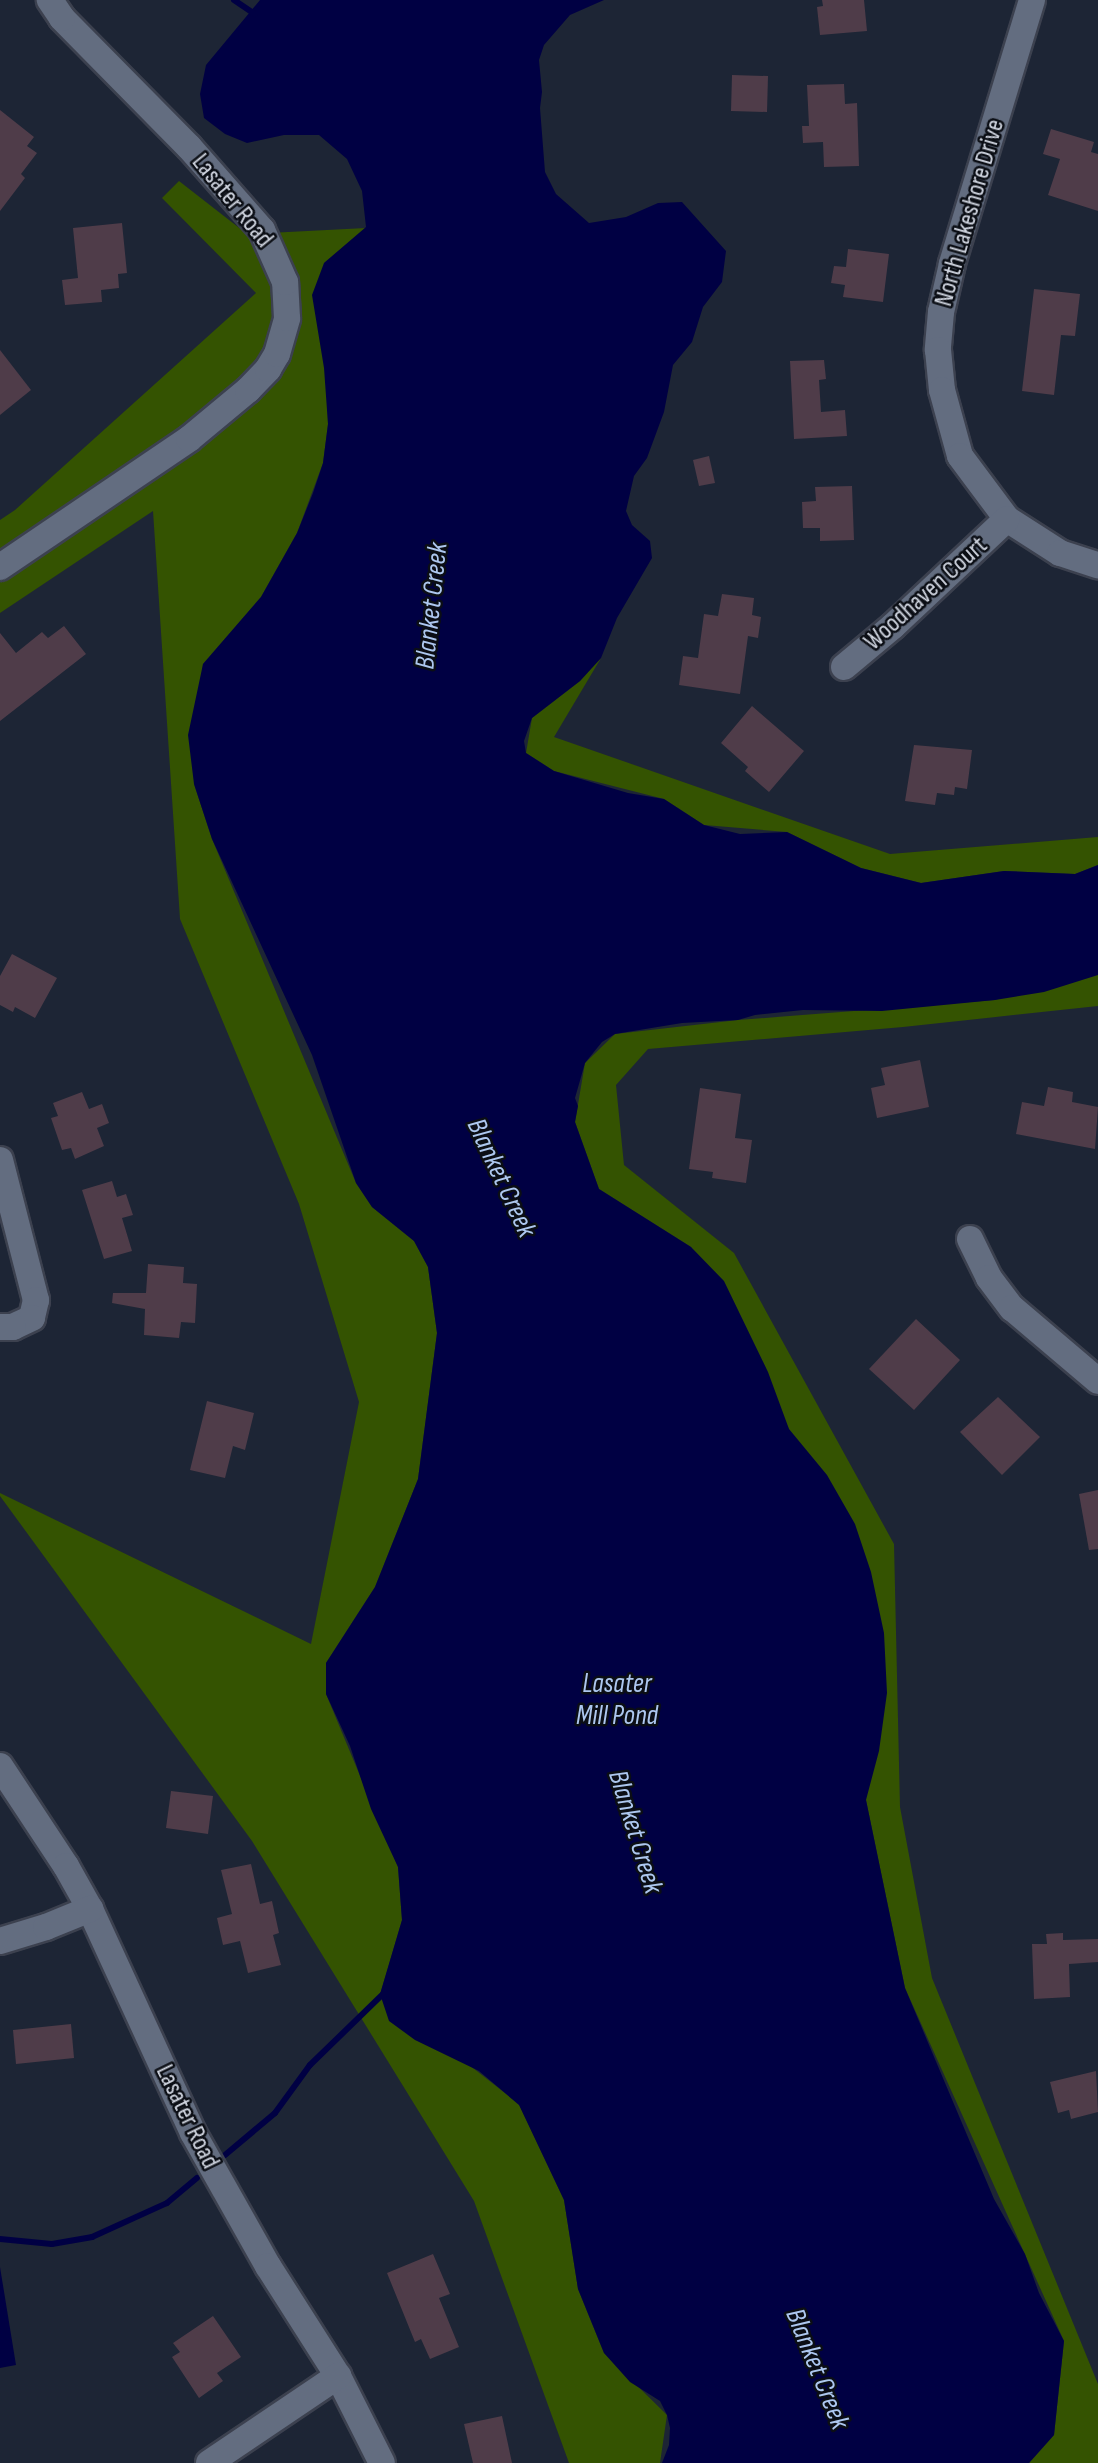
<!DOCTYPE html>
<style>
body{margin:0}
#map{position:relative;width:1098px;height:2463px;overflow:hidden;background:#1d2535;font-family:"Sofia Sans Condensed",sans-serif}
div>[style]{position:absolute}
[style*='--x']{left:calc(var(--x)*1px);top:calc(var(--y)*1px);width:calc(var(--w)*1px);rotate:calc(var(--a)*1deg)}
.green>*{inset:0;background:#345301}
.water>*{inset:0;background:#000043}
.stream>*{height:6px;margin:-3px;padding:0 3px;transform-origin:3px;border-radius:3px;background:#000043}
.building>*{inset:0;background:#4f3c49}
.roads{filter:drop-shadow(2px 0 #3c414f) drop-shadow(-2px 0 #3c414f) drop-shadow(0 2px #3c414f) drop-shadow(0 -2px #3c414f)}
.minor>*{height:26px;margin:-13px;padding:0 13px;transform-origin:13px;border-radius:13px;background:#636d80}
span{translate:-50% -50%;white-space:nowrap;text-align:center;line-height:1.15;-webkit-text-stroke:5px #0b0e15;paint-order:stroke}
.street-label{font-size:26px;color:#d1d6e1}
.water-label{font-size:28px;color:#adc7ef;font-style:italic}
</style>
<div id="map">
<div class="green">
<div style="clip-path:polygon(179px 181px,247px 234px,366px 228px,324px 263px,328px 424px,323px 463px,297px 533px,261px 597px,203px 664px,194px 784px,212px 839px,356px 1183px,372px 1207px,414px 1241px,428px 1267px,437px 1333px,418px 1479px,375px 1587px,326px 1663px,326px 1694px,398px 1867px,402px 1920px,380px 1995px,519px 2104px,564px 2200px,578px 2289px,604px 2353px,667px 2415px,660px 2463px,569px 2463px,474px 2201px,252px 1841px,0 1496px,0 1493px,311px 1644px,359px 1402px,299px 1204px,180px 919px,153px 511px,0 613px,0 520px,15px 510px,256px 293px,162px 198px)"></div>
<div style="clip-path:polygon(601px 658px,554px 737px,890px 854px,1098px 837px,1098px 865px,1075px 874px,1004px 871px,921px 883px,861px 868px,787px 832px,704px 825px,664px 799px,554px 771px,526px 753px,532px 718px,580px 681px)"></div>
<div style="clip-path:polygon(1098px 968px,1098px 1006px,903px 1027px,648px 1049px,616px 1085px,624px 1165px,734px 1253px,894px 1544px,900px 1807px,932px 1978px,1098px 2384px,1098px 2463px,1029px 2463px,1054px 2435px,1064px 2341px,905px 1988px,789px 1429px,691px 1247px,599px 1189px,575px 1122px,585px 1063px,615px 1034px,738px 1020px,995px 1000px)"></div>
</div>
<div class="water">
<div style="clip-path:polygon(260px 0,604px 0,570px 15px,544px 45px,539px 60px,542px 92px,540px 108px,545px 172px,556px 194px,589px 223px,626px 217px,658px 203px,682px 202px,726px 251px,722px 282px,703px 307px,692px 342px,673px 365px,664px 412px,647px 458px,634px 476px,626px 511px,632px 525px,650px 541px,652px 558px,617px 618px,601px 658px,580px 681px,532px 718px,524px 741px,526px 753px,554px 771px,628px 793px,664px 799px,704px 825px,740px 834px,787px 832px,861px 868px,921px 883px,1004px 871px,1075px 874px,1098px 865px,1098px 975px,1044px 992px,995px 1000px,882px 1011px,803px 1010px,755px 1015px,738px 1020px,682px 1023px,615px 1034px,602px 1042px,585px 1063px,575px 1098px,578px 1106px,575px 1122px,599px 1189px,691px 1247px,724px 1281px,768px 1372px,789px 1429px,827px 1475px,855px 1524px,871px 1572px,884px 1633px,887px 1693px,879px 1751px,866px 1800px,905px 1988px,994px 2199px,1025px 2254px,1039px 2293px,1064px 2341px,1054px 2435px,1029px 2463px,662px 2463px,669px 2445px,670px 2428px,667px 2415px,660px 2401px,630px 2382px,604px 2353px,578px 2289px,564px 2200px,519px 2105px,479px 2071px,415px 2040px,389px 2021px,380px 1994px,402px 1920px,398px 1867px,371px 1809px,350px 1746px,326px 1694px,326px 1663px,375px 1587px,418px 1479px,437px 1333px,428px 1267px,414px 1241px,372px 1207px,356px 1183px,312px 1055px,212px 839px,194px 784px,188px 735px,203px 664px,261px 597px,297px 533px,313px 493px,323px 463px,328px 424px,324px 368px,312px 295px,324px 263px,366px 227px,362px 191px,347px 159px,319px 135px,284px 135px,247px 143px,225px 134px,204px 118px,200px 94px,206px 65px)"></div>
<div style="clip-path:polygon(0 2267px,16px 2365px,0 2368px)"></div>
</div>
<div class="stream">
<div style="--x:234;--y:0;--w:25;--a:34"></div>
<div style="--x:225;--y:2155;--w:65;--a:-40"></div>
<div style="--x:275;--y:2113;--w:59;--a:-53.9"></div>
<div style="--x:310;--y:2065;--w:107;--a:-44.2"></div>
<div style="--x:0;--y:2239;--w:52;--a:5.5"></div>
<div style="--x:52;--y:2244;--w:41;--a:-9.9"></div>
<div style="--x:92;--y:2237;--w:82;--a:-24.4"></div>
<div style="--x:167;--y:2203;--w:39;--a:-40"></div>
</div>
<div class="building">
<div style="clip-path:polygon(822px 0,864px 0,867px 31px,820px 35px,817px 7px,823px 6px)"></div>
<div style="clip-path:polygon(732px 75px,768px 76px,767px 112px,731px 111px)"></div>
<div style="clip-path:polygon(844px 84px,845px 104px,857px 103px,859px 166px,824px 167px,823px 142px,803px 143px,802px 126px,809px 126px,807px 85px)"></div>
<div style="clip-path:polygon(0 110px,34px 137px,27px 146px,37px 153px,21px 174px,25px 178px,0 211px)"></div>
<div style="clip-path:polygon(1051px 129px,1094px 142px,1091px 152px,1098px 154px,1098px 211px,1048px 195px,1060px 159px,1043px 154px)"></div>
<div style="clip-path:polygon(122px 223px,127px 273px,118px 274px,119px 288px,101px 290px,102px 302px,65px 305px,62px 280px,78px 278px,73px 228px)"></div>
<div style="clip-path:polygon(848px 249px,889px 254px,883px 302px,843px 297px,845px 285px,831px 283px,834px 266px,846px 267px)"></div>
<div style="clip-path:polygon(1034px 289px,1080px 294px,1075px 336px,1061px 335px,1054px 395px,1022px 391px)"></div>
<div style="clip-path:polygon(0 350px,31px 390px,0 415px)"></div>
<div style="clip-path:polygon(824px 360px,826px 379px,819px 380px,821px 412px,845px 410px,847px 436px,794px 439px,790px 361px)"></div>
<div style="clip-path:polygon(709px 456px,715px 483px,699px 486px,693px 460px)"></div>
<div style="clip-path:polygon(852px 486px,854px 540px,820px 541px,820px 528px,803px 528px,802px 502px,816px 501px,815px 487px)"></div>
<div style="clip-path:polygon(722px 594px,754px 598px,752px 615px,761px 617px,758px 638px,748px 636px,740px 694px,679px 685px,683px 656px,698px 658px,704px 614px,718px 616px)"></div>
<div style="clip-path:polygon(64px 626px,86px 654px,0 721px,0 633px,16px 653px,42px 632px,48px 638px)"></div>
<div style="clip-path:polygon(752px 706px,804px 751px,769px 792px,745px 771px,748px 767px,721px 743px)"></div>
<div style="clip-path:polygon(914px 745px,972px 750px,967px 789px,955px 787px,954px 795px,937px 793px,935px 805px,905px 801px)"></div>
<div style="clip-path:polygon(12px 954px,57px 978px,35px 1018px,15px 1007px,13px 1012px,0 1005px,0 976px)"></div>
<div style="clip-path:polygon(920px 1060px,929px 1107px,877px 1118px,871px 1088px,885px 1085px,881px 1068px)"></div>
<div style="clip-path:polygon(1048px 1087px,1073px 1092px,1072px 1102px,1098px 1107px,1095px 1149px,1016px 1134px,1022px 1102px,1044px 1106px)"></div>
<div style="clip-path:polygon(700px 1088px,741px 1094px,735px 1138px,752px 1140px,746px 1183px,712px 1178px,713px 1172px,689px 1169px)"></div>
<div style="clip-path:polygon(82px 1092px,89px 1109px,102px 1104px,109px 1123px,97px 1128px,104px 1146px,75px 1159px,71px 1148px,62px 1150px,51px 1118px,58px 1116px,53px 1103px)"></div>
<div style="clip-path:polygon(112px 1181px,117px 1197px,126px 1194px,133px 1215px,122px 1218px,132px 1251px,104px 1259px,82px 1190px)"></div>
<div style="clip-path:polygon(148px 1264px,184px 1267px,183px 1283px,197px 1284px,195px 1323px,181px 1322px,179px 1338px,144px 1335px,145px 1309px,112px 1303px,113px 1293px,146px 1293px)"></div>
<div style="clip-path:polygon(916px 1319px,960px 1360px,914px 1410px,869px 1369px)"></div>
<div style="clip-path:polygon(998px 1397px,1040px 1437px,1002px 1475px,960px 1432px)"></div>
<div style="clip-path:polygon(207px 1401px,254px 1413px,245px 1450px,233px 1446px,225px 1478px,190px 1470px)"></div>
<div style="clip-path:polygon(1098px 1490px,1098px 1549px,1089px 1550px,1079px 1494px)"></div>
<div style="clip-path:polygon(171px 1791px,213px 1796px,208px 1834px,166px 1828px)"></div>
<div style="clip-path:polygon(251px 1864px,260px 1904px,272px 1901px,279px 1933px,273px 1935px,281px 1965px,248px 1973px,240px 1941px,223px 1945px,217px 1918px,232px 1914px,221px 1870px)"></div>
<div style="clip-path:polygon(1063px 1933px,1063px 1940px,1098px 1939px,1098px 1962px,1069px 1964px,1070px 1997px,1034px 1999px,1032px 1944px,1047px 1944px,1046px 1934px)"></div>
<div style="clip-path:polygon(71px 2024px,74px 2058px,16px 2064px,13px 2030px)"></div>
<div style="clip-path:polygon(1096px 2071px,1098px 2112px,1071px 2119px,1069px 2110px,1058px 2113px,1050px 2082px)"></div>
<div style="clip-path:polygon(433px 2254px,450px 2294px,439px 2298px,459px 2347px,430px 2359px,421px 2339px,415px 2342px,387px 2273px)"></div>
<div style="clip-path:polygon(213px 2316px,241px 2357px,217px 2373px,223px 2381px,199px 2398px,172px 2357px,180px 2352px,173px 2343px)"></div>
<div style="clip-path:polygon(502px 2416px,512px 2463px,473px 2463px,464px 2424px)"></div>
</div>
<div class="roads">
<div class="minor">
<div style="--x:1032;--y:0;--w:276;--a:106.9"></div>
<div style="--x:952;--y:264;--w:49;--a:102.9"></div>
<div style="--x:941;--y:312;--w:38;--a:95"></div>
<div style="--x:938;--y:350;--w:40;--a:84.3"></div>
<div style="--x:942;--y:390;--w:68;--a:74.7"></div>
<div style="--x:960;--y:456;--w:79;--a:53.3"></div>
<div style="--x:1007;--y:519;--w:63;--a:32.7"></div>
<div style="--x:1060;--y:553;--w:40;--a:18"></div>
<div style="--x:0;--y:567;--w:228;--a:-34.1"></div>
<div style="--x:189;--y:439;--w:77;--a:-39.7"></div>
<div style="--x:248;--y:390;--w:29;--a:-46"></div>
<div style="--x:268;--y:369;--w:17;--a:-59"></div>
<div style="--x:277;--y:354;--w:37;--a:-74"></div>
<div style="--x:287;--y:318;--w:36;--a:-93"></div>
<div style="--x:285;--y:282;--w:57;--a:-113.9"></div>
<div style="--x:262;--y:230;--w:111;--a:-131.3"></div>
<div style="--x:189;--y:147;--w:181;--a:-134.6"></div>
<div style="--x:62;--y:18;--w:22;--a:-124"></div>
<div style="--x:844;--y:667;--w:64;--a:-39.9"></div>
<div style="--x:893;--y:626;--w:156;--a:-43.2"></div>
<div style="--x:0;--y:1160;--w:145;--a:75.6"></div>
<div style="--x:36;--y:1300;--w:18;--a:103"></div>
<div style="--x:32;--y:1318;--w:21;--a:155"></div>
<div style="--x:13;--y:1327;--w:13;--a:180"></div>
<div style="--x:970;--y:1239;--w:43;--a:64"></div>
<div style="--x:989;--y:1278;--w:38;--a:53"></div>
<div style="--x:1012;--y:1308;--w:113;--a:40.3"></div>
<div style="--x:0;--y:1766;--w:120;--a:56.6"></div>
<div style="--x:66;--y:1866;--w:49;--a:60.8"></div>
<div style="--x:90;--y:1909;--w:247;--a:65.3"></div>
<div style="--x:193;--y:2133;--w:153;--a:60.6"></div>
<div style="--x:268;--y:2266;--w:130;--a:57.5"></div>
<div style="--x:338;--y:2376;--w:97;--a:63.2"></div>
<div style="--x:0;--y:1941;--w:48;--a:-16.9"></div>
<div style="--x:46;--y:1927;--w:48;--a:-22.2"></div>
<div style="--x:209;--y:2463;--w:156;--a:-34"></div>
</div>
</div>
<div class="street-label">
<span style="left:232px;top:201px;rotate:51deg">Lasater Road</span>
<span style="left:970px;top:213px;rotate:-74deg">North Lakeshore Drive</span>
<span style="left:926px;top:594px;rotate:-42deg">Woodhaven Court</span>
<span style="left:187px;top:2117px;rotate:64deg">Lasater Road</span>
</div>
<div class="water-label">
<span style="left:432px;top:606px;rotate:-84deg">Blanket Creek</span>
<span style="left:501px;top:1178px;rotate:65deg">Blanket Creek</span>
<span style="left:617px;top:1700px">Lasater<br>Mill Pond</span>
<span style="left:635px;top:1832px;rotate:73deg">Blanket Creek</span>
<span style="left:817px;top:2369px;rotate:68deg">Blanket Creek</span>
</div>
</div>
